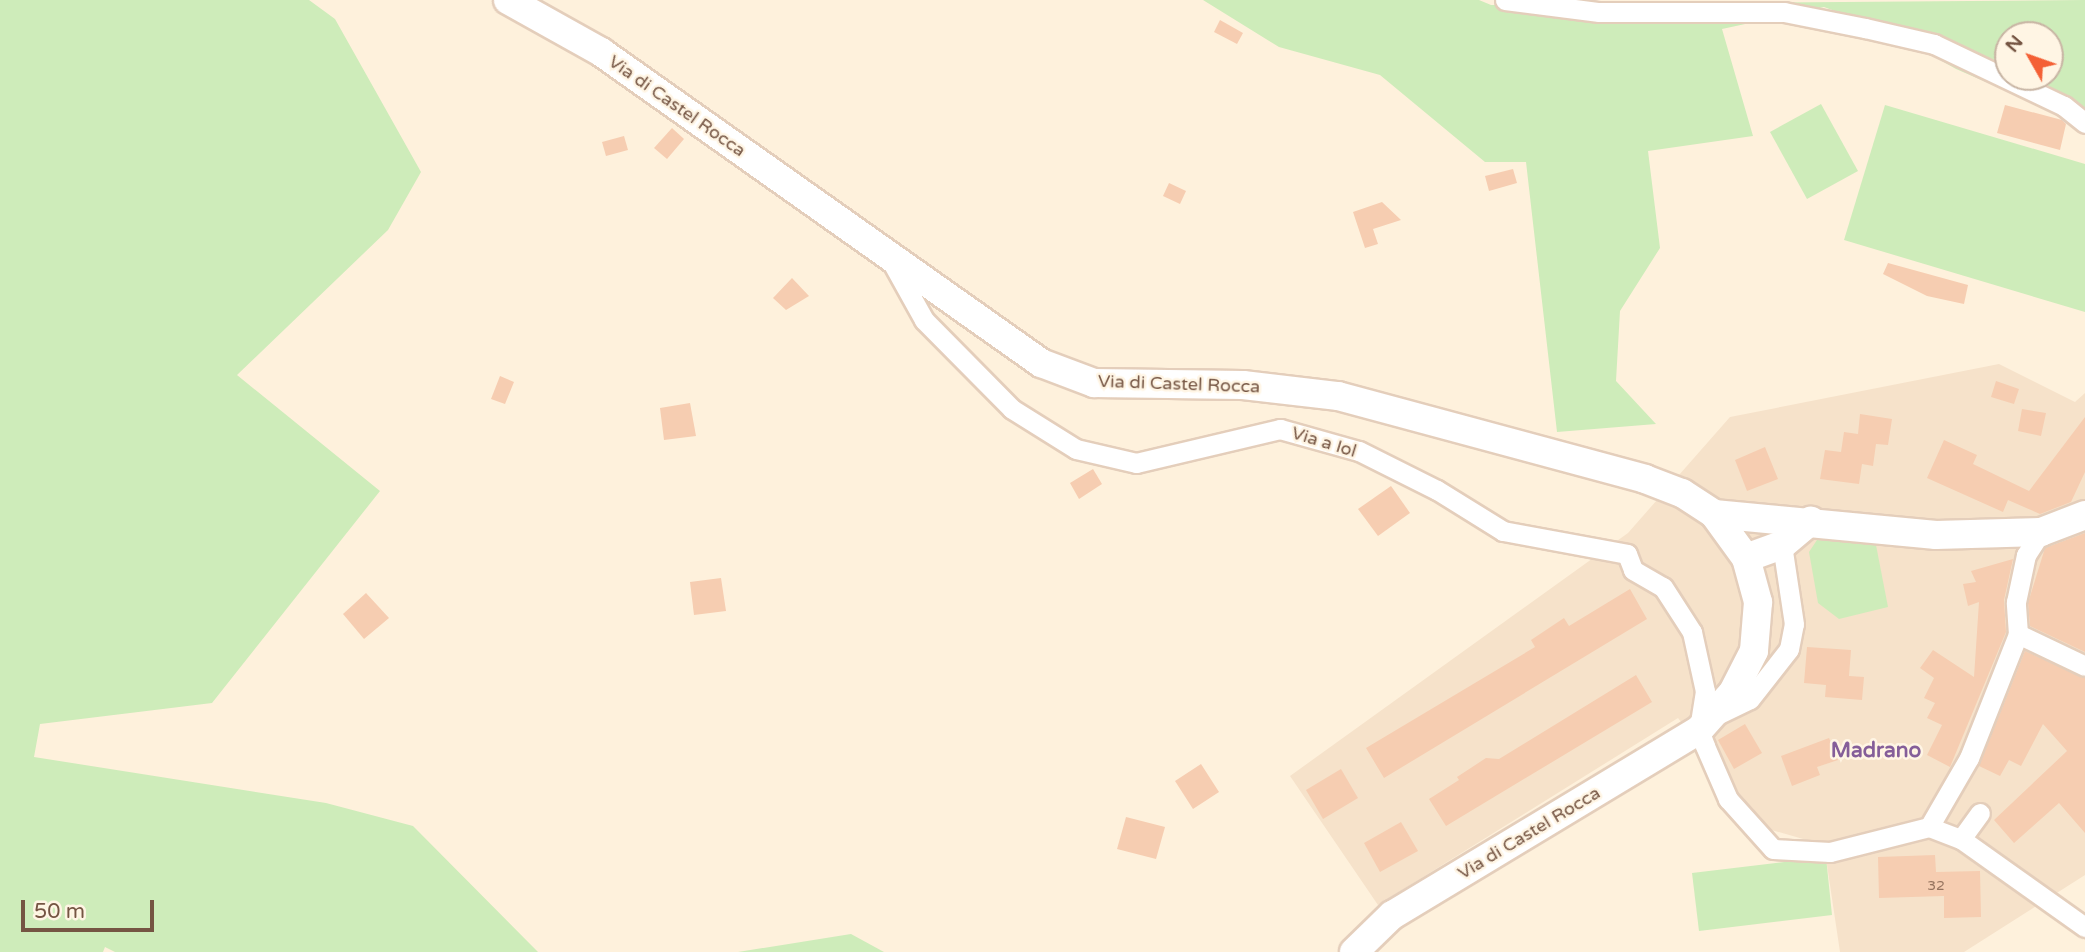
<!DOCTYPE html>
<style>
body{margin:0}
#map{position:relative;width:2085px;height:952px;overflow:hidden;background:#fef1dc;font-family:"Varela Round",sans-serif}
div>[style]{position:absolute}
[style*='--x']{left:calc(var(--x)*1px);top:calc(var(--y)*1px);width:calc(var(--w)*1px);rotate:calc(var(--a)*1deg)}
.residential>*{inset:0;background:#f6e2ca}
.green>*{inset:0;background:#ceecba}
.building>*{inset:0;background:#f6cdb1}
.roads{filter:drop-shadow(2px 0 #e4cebb) drop-shadow(-2px 0 #e4cebb) drop-shadow(0 2px #e4cebb) drop-shadow(0 -2px #e4cebb)}
.street>*{height:19px;margin:-9.5px;padding:0 9.5px;transform-origin:9.5px;border-radius:9.5px;background:#fff}
.secondary>*{height:28px;margin:-14px;padding:0 14px;transform-origin:14px;border-radius:14px;background:#fff}
span{translate:-50% -50%;white-space:nowrap;text-align:center;line-height:1.15;-webkit-text-stroke:5px #fff5e4;paint-order:stroke}
.number-label{font-size:14px;color:#95735e}
.number-label span{-webkit-text-stroke-width:0}
.street-label{font-size:18px;color:#755543}
.quarter-label{font-size:21px;color:#855e99;font-weight:700}
.north{position:absolute;left:1994px;top:21px;width:70px;height:70px;box-sizing:border-box;background:#fff5e4;border:2px solid #c8b5a4;border-radius:50%;rotate:310deg;font-size:19px;font-weight:700;line-height:28px;text-align:center;color:#755543}
.north::after{content:'';display:block;margin:auto;width:24px;height:32px;background:#f46035;clip-path:polygon(50% 0,100% 100%,50% 72%,0 100%)}
.scale{position:absolute;left:21px;top:900px;width:133px;height:32px;box-sizing:border-box;border:4px solid #755543;border-top:0;padding-left:9px;font-size:21px;line-height:24px;white-space:nowrap;color:#755543;-webkit-text-stroke:5px #fff5e4;paint-order:stroke}
</style>
<div id="map">
<div class="residential">
<div style="clip-path:polygon(1999px 364px,2075px 402px,2085px 393px,2085px 875px,1964px 952px,1840px 952px,1824px 845px,1761px 827px,1678px 718px,1378px 905px,1290px 776px,1628px 533px,1730px 417px)"></div>
</div>
<div class="green">
<div style="clip-path:polygon(0 0,309px 0,335px 19px,421px 172px,388px 230px,237px 375px,380px 491px,212px 703px,40px 724px,34px 757px,326px 803px,413px 826px,538px 952px,115px 952px,105px 947px,103px 952px,0 952px)"></div>
<div style="clip-path:polygon(evenodd,1203px 0,1479px 0,1491px 5px,2085px 0,2085px 125px,1956px 69px,1889px 31px,1824px 7px,1722px 29px,1753px 136px,1648px 151px,1660px 248px,1620px 311px,1616px 381px,1656px 424px,1557px 432px,1526px 162px,1485px 162px,1380px 75px,1279px 47px,1203px 0,2008px 35px,2050px 35px,2050px 77px,2008px 77px,2008px 35px)"></div>
<div style="clip-path:polygon(1821px 104px,1858px 171px,1807px 199px,1770px 132px)"></div>
<div style="clip-path:polygon(1885px 105px,2085px 164px,2085px 312px,1844px 240px)"></div>
<div style="clip-path:polygon(1817px 540px,1876px 545px,1888px 607px,1839px 619px,1818px 603px,1809px 552px)"></div>
<div style="clip-path:polygon(1826px 857px,1832px 915px,1699px 931px,1692px 873px)"></div>
<div style="clip-path:polygon(851px 934px,884px 952px,738px 952px)"></div>
</div>
<div class="building">
<div style="clip-path:polygon(1220px 20px,1243px 33px,1237px 44px,1214px 32px)"></div>
<div style="clip-path:polygon(2005px 105px,2062px 120px,2066px 124px,2060px 150px,1997px 133px)"></div>
<div style="clip-path:polygon(672px 128px,684px 139px,667px 159px,654px 148px)"></div>
<div style="clip-path:polygon(624px 136px,628px 150px,606px 156px,602px 142px)"></div>
<div style="clip-path:polygon(1513px 169px,1517px 183px,1489px 191px,1485px 176px)"></div>
<div style="clip-path:polygon(1169px 183px,1186px 191px,1180px 204px,1163px 196px)"></div>
<div style="clip-path:polygon(1382px 202px,1401px 220px,1373px 229px,1378px 244px,1365px 248px,1353px 212px)"></div>
<div style="clip-path:polygon(1888px 263px,1968px 285px,1964px 304px,1927px 296px,1883px 274px)"></div>
<div style="clip-path:polygon(792px 278px,809px 296px,786px 310px,773px 298px)"></div>
<div style="clip-path:polygon(500px 376px,514px 382px,505px 404px,491px 399px)"></div>
<div style="clip-path:polygon(1996px 381px,2019px 389px,2014px 404px,1991px 397px)"></div>
<div style="clip-path:polygon(690px 403px,696px 436px,664px 440px,660px 408px)"></div>
<div style="clip-path:polygon(2022px 409px,2046px 413px,2041px 436px,2018px 431px)"></div>
<div style="clip-path:polygon(1860px 414px,1892px 419px,1888px 445px,1876px 444px,1873px 466px,1862px 464px,1859px 484px,1820px 479px,1825px 450px,1841px 452px,1844px 432px,1858px 434px)"></div>
<div style="clip-path:polygon(2085px 417px,2085px 472px,2071px 502px,2040px 514px,2008px 500px,2003px 512px,1927px 478px,1944px 440px,1977px 455px,1973px 464px,2029px 491px)"></div>
<div style="clip-path:polygon(1765px 447px,1778px 479px,1747px 491px,1735px 460px)"></div>
<div style="clip-path:polygon(1093px 469px,1102px 484px,1079px 499px,1070px 483px)"></div>
<div style="clip-path:polygon(1391px 486px,1410px 513px,1378px 536px,1358px 509px)"></div>
<div style="clip-path:polygon(2085px 533px,2085px 652px,2030px 626px,2028px 603px,2045px 548px)"></div>
<div style="clip-path:polygon(2013px 559px,2004px 600px,2006px 632px,1950px 767px,1927px 755px,1942px 725px,1927px 718px,1935px 703px,1924px 698px,1934px 678px,1920px 668px,1933px 650px,1974px 677px,1979px 602px,1968px 606px,1963px 584px,1976px 582px,1971px 571px)"></div>
<div style="clip-path:polygon(721px 578px,726px 611px,694px 615px,690px 582px)"></div>
<div style="clip-path:polygon(1630px 589px,1647px 619px,1384px 778px,1366px 748px,1535px 647px,1531px 640px,1564px 618px,1569px 626px)"></div>
<div style="clip-path:polygon(366px 593px,389px 618px,364px 639px,343px 614px)"></div>
<div style="clip-path:polygon(1807px 647px,1851px 650px,1849px 676px,1864px 677px,1862px 700px,1825px 697px,1826px 685px,1804px 683px)"></div>
<div style="clip-path:polygon(2025px 651px,2085px 678px,2085px 833px,2059px 803px,2014px 843px,1994px 820px,2067px 751px,2043px 724px,2021px 766px,2009px 760px,2000px 776px,1979px 766px)"></div>
<div style="clip-path:polygon(1636px 675px,1652px 702px,1446px 826px,1429px 799px,1459px 780px,1457px 777px,1486px 758px,1499px 759px)"></div>
<div style="clip-path:polygon(1745px 724px,1762px 753px,1734px 769px,1718px 740px)"></div>
<div style="clip-path:polygon(1829px 738px,1838px 760px,1817px 767px,1820px 775px,1792px 786px,1781px 756px)"></div>
<div style="clip-path:polygon(1201px 764px,1219px 792px,1193px 809px,1175px 781px)"></div>
<div style="clip-path:polygon(1341px 769px,1358px 798px,1323px 819px,1306px 790px)"></div>
<div style="clip-path:polygon(1126px 817px,1165px 827px,1156px 859px,1117px 849px)"></div>
<div style="clip-path:polygon(1401px 822px,1418px 851px,1380px 872px,1364px 843px)"></div>
<div style="clip-path:polygon(1935px 855px,1936px 872px,1980px 871px,1981px 917px,1944px 918px,1944px 896px,1879px 898px,1878px 857px)"></div>
</div>
<div class="roads">
<div class="street">
<div style="--x:1505;--y:0;--w:95;--a:7.3"></div>
<div style="--x:1599;--y:12;--w:185;--a:0"></div>
<div style="--x:1784;--y:12;--w:83;--a:11.2"></div>
<div style="--x:1865;--y:28;--w:71;--a:13.1"></div>
<div style="--x:1934;--y:44;--w:144;--a:25.5"></div>
<div style="--x:2064;--y:106;--w:27;--a:39"></div>
<div style="--x:889;--y:257;--w:72;--a:60.9"></div>
<div style="--x:924;--y:320;--w:125;--a:45.3"></div>
<div style="--x:1012;--y:409;--w:75;--a:32"></div>
<div style="--x:1076;--y:449;--w:62;--a:13.1"></div>
<div style="--x:1136;--y:463;--w:148;--a:-13.3"></div>
<div style="--x:1280;--y:429;--w:82;--a:15.6"></div>
<div style="--x:1359;--y:451;--w:87;--a:26.6"></div>
<div style="--x:1437;--y:490;--w:78;--a:31.8"></div>
<div style="--x:1503;--y:531;--w:126;--a:10.5"></div>
<div style="--x:1627;--y:554;--w:17;--a:69"></div>
<div style="--x:1633;--y:570;--w:34;--a:30"></div>
<div style="--x:1663;--y:587;--w:54;--a:57.2"></div>
<div style="--x:1692;--y:632;--w:60;--a:77.6"></div>
<div style="--x:1705;--y:691;--w:39;--a:99"></div>
<div style="--x:1699;--y:730;--w:17;--a:69"></div>
<div style="--x:1705;--y:746;--w:58;--a:66.5"></div>
<div style="--x:1728;--y:799;--w:67;--a:48"></div>
<div style="--x:1773;--y:849;--w:57;--a:3"></div>
<div style="--x:1830;--y:852;--w:102;--a:-14.2"></div>
<div style="--x:1929;--y:827;--w:34;--a:21"></div>
<div style="--x:1961;--y:839;--w:152;--a:35.4"></div>
<div style="--x:2018;--y:634;--w:74;--a:25.5"></div>
<div style="--x:1719;--y:714;--w:34;--a:-26"></div>
<div style="--x:1750;--y:699;--w:63;--a:-52"></div>
<div style="--x:1789;--y:649;--w:25;--a:-79"></div>
<div style="--x:1794;--y:624;--w:80;--a:-98.6"></div>
<div style="--x:1929;--y:827;--w:80;--a:-59.9"></div>
<div style="--x:1969;--y:758;--w:133;--a:-68.4"></div>
<div style="--x:2018;--y:634;--w:32;--a:-94"></div>
<div style="--x:2016;--y:602;--w:48;--a:-78"></div>
<div style="--x:2026;--y:555;--w:27;--a:-57"></div>
<div style="--x:1961;--y:839;--w:32;--a:-54"></div>
</div>
<div class="secondary">
<div style="--x:508;--y:0;--w:107;--a:29.2"></div>
<div style="--x:601;--y:52;--w:539;--a:35.25"></div>
<div style="--x:1041;--y:363;--w:57;--a:20.7"></div>
<div style="--x:1094;--y:383;--w:149;--a:0.8"></div>
<div style="--x:1243;--y:385;--w:96;--a:6.6"></div>
<div style="--x:1338;--y:396;--w:318;--a:15.1"></div>
<div style="--x:1645;--y:479;--w:40;--a:21"></div>
<div style="--x:1682;--y:493;--w:38;--a:33"></div>
<div style="--x:1714;--y:514;--w:54;--a:54"></div>
<div style="--x:1746;--y:558;--w:46;--a:74.7"></div>
<div style="--x:1758;--y:602;--w:49;--a:94.7"></div>
<div style="--x:1754;--y:651;--w:46;--a:117.1"></div>
<div style="--x:1733;--y:692;--w:51;--a:131.8"></div>
<div style="--x:1699;--y:730;--w:358;--a:148.9"></div>
<div style="--x:1392;--y:915;--w:53;--a:135.8"></div>
<div style="--x:1714;--y:514;--w:223;--a:5.4"></div>
<div style="--x:1936;--y:535;--w:105;--a:-1.6"></div>
<div style="--x:2041;--y:532;--w:47;--a:-21.1"></div>
<div style="--x:1746;--y:558;--w:38;--a:-20"></div>
<div style="--x:1782;--y:545;--w:38;--a:-40"></div>
</div>
</div>
<div class="number-label">
<span style="left:1936px;top:886px">32</span>
</div>
<div class="street-label">
<span style="left:677px;top:106px;rotate:35deg">Via di Castel Rocca</span>
<span style="left:1179px;top:384px;rotate:2deg">Via di Castel Rocca</span>
<span style="left:1324px;top:442px;rotate:17deg">Via a Iol</span>
<span style="left:1529px;top:833px;rotate:-31deg">Via di Castel Rocca</span>
</div>
<div class="quarter-label">
<span style="left:1876px;top:751px">Madrano</span>
</div>
<div class="north">N</div>
<div class="scale">50 m</div>
</div>
